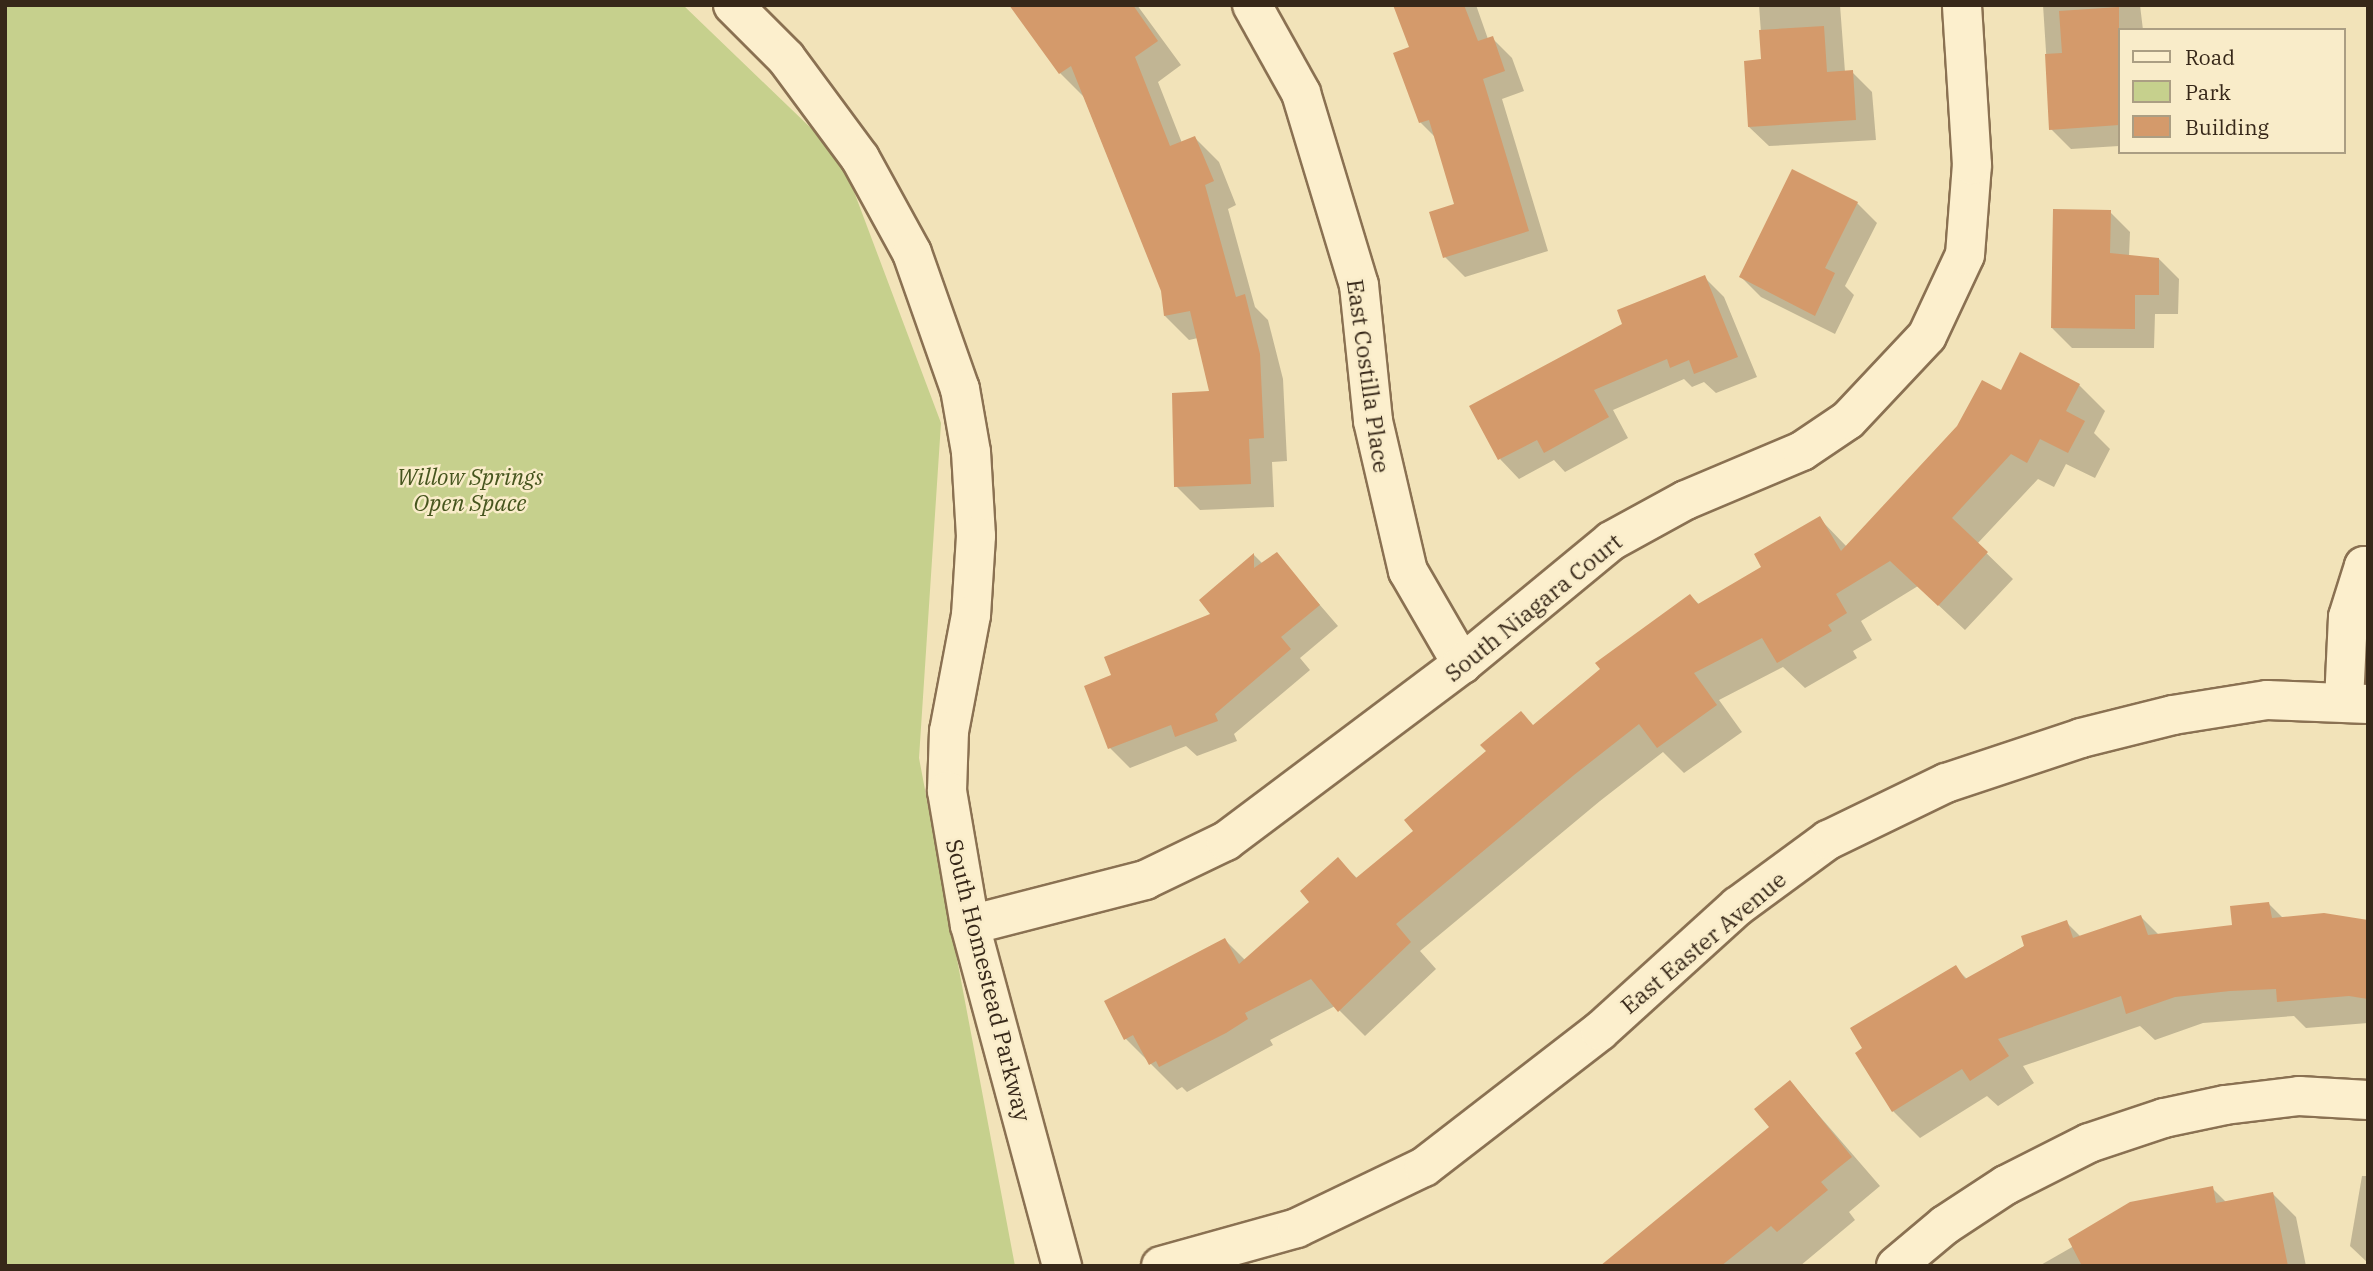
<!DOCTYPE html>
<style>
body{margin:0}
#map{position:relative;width:2373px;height:1271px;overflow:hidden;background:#f2e3b9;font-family:"IBM Plex Serif",serif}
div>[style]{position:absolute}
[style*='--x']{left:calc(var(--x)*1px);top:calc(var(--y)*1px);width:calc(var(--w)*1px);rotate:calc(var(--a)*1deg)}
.green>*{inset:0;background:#c6d08d}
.shadow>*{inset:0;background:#0003}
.building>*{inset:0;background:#d49a6b}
.roads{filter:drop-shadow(2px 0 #8a7152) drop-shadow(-2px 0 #8a7152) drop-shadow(0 2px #8a7152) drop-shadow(0 -2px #8a7152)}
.minor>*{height:38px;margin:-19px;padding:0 19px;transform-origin:19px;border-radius:19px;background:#fcefcd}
span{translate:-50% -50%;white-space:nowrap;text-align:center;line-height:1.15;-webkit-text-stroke:5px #f9ecc9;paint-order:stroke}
.street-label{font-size:23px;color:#372819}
.park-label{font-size:23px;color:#46551e;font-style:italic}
.frame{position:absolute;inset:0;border:7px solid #372819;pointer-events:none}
.legend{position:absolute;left:2118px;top:28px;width:228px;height:126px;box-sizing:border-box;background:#f9ecc9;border:2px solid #ab9e83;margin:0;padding:9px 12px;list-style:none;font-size:21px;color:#372819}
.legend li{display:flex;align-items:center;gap:14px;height:35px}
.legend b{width:35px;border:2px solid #ab9e83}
</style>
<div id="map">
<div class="green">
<div style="clip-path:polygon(5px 5px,683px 5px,841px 157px,941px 423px,919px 758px,1015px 1266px,5px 1266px)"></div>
</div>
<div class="shadow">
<div style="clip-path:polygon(1011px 5px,1137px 5px,1181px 65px,1158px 82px,1182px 143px,1195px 138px,1219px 162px,1236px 205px,1228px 209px,1255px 307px,1268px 320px,1283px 379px,1287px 461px,1272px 462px,1274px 507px,1200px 510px,1176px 486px,1212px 393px,1198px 338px,1189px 340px,1165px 316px,1162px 291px,1084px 97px,1060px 73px)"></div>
<div style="clip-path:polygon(1404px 5px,1476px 5px,1488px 39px,1492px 38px,1512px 58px,1524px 91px,1502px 99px,1548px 251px,1465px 277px,1445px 257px,1431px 213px,1457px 205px,1436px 138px,1420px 122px)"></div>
<div style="clip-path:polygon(1759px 5px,1840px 5px,1845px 72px,1852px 72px,1872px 92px,1876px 140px,1769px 146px,1749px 127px,1763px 61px)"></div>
<div style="clip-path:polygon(2043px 5px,2140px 5px,2143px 30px,2119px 30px,2119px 146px,2071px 149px,2051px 129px)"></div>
<div style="clip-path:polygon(1857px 203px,1877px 223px,1845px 286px,1854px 295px,1835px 334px,1761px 297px,1741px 277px)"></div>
<div style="clip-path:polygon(2110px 212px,2130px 232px,2129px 256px,2159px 259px,2179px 279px,2178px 314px,2155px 314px,2154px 348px,2072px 348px,2052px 328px)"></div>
<div style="clip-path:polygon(1704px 277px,1724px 297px,1757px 377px,1716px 393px,1704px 382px,1692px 387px,1684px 379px,1613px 410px,1628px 438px,1565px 472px,1554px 460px,1519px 479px,1500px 459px,1625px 325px)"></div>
<div style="clip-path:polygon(2079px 385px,2105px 411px,2094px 433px,2110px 449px,2095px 478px,2066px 464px,2054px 487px,2038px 479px,1977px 544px,2013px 579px,1965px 630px,1918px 586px,1861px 621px,1872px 640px,1853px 651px,1857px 658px,1805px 688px,1783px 667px,1719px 700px,1742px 732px,1684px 773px,1663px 752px,1600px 801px,1420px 951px,1436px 969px,1365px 1036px,1335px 1006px,1270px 1040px,1273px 1045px,1187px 1092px,1182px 1087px,1177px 1090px,1126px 1039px,1107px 1002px,1225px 940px,1245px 960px,1312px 902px,1338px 860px,1358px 879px,1690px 596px,1700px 605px,1763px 567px,1819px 518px,1847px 547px,2002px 393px)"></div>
<div style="clip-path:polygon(1276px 554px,1338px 626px,1300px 658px,1310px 670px,1234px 734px,1237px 741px,1197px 756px,1186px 746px,1130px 768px,1110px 748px,1086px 687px,1113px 676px,1213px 614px,1254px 555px,1263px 564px)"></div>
<div style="clip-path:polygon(2269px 904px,2283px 918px,2368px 922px,2368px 1023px,2306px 1028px,2294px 1016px,2203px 1023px,2155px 1040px,2140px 1026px,2023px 1066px,2034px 1083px,1998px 1106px,1987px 1096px,1920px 1138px,1893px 1111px,1857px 1053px,1956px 968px,1967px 979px,2066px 922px,2081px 937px,2141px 917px,2159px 935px,2234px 926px)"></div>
<div style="clip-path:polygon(1790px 1082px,1880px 1186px,1849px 1212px,1855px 1220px,1800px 1266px,1633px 1266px,1772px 1127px)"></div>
<div style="clip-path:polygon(2362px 1176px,2368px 1176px,2368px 1263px,2350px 1246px)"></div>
<div style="clip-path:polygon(2212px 1188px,2227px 1203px,2273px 1194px,2296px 1217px,2306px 1266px,2039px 1266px,2074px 1246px)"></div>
</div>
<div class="building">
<div style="clip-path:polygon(1009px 5px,1133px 5px,1158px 41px,1135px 57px,1170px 146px,1195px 136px,1214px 181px,1205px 185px,1236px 297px,1245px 294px,1260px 354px,1264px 438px,1249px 439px,1251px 484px,1174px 487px,1172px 393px,1209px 391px,1190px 311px,1164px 316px,1161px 291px,1071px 66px,1059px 74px)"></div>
<div style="clip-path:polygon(1393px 5px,1464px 5px,1478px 41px,1493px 36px,1505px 71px,1483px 79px,1529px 231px,1443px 258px,1429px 212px,1454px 204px,1429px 120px,1419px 123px,1393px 53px,1409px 47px)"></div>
<div style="clip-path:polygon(2119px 7px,2119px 125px,2049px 130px,2045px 54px,2062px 53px,2059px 11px)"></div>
<div style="clip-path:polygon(1824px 26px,1827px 72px,1853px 70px,1856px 120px,1748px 127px,1744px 61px,1761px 59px,1759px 30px)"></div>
<div style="clip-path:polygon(1792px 169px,1858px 202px,1825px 268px,1835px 273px,1815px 316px,1739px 277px)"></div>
<div style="clip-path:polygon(2053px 209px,2111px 210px,2110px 253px,2159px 258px,2159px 295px,2135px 295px,2135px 329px,2051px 328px)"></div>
<div style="clip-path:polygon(1705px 275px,1738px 357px,1694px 374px,1689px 360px,1670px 368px,1667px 359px,1594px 390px,1609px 417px,1544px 453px,1537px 440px,1498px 460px,1469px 406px,1622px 324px,1617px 310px)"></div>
<div style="clip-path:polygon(2020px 352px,2080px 384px,2066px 411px,2085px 421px,2068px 453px,2040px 439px,2027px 463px,2011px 454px,1952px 518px,1988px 552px,1938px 606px,1890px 561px,1836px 594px,1847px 613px,1828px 625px,1832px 631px,1777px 663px,1762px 638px,1694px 673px,1717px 705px,1657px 748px,1639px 724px,1574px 775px,1396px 924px,1411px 942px,1338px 1012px,1311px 979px,1245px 1013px,1248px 1019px,1226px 1033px,1159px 1067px,1156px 1061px,1149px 1065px,1133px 1035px,1124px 1040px,1104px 1001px,1225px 938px,1239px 964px,1309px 902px,1300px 891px,1338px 857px,1356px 878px,1413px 831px,1404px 820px,1486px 751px,1480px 745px,1521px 711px,1533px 725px,1600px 669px,1595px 663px,1690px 594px,1698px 604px,1761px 567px,1754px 554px,1820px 516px,1841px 551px,1957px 426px,1982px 380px,2001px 390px)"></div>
<div style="clip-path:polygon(1277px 552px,1320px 605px,1281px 637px,1291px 649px,1215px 714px,1218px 721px,1175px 737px,1171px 725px,1108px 749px,1084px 686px,1111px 675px,1104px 657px,1210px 614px,1199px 600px,1254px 553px,1254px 568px)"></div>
<div style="clip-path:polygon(2269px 902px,2272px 918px,2324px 913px,2368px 920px,2368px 999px,2349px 996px,2277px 1002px,2276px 989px,2230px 991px,2175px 997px,2126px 1014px,2121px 996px,1998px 1039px,2009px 1056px,1970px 1081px,1962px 1069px,1892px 1112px,1855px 1053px,1862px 1048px,1850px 1028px,1956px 965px,1965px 979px,2024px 946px,2021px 936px,2067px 920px,2073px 938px,2141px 915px,2148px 935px,2232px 925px,2230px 906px)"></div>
<div style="clip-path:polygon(1790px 1080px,1852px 1157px,1821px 1182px,1828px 1190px,1777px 1232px,1771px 1226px,1721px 1266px,1600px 1266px,1769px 1127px,1754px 1109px)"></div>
<div style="clip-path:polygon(2213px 1186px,2216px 1203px,2273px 1192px,2288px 1266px,2082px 1266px,2068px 1239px,2130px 1202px)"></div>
</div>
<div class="roads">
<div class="minor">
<div style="--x:733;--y:5;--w:75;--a:45"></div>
<div style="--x:786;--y:58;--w:124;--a:53.5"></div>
<div style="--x:860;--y:158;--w:108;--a:61.3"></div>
<div style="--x:912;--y:253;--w:144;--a:70.6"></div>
<div style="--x:960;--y:389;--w:64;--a:80.1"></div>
<div style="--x:971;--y:452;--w:84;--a:86.6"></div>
<div style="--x:976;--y:536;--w:79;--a:93.6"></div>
<div style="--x:971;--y:615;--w:118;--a:100.7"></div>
<div style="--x:949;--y:731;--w:60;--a:91.9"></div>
<div style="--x:947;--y:791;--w:136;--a:80.3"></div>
<div style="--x:970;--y:925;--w:353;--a:74.9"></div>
<div style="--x:1252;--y:5;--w:101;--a:60.9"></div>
<div style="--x:1301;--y:93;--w:201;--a:73.2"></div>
<div style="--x:1359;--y:285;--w:137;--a:84.1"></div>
<div style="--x:1373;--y:421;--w:154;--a:76.9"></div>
<div style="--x:1408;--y:571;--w:108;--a:59.9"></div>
<div style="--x:2344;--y:702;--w:85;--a:-87.3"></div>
<div style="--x:2348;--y:617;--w:53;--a:-72.6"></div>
<div style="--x:2364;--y:566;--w:4;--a:0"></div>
<div style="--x:970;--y:925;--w:181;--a:-14.4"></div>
<div style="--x:1145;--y:880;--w:90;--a:-25.7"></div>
<div style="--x:1226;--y:841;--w:295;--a:-36.9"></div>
<div style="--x:1462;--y:664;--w:193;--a:-39.5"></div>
<div style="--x:1611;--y:541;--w:85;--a:-28.7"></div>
<div style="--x:1686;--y:500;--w:126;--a:-22.9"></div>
<div style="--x:1802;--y:451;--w:55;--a:-34"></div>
<div style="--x:1848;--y:420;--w:115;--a:-46.8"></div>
<div style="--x:1927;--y:336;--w:89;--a:-64.9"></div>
<div style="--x:1965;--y:255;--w:90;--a:-85.6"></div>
<div style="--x:1972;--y:165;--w:160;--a:-93.6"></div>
<div style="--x:1161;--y:1266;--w:141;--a:-15.6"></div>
<div style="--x:1297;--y:1228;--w:141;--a:-25.7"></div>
<div style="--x:1424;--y:1167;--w:222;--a:-37.7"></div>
<div style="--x:1600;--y:1031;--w:186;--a:-42.2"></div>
<div style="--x:1738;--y:906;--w:112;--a:-36.3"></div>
<div style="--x:1828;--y:840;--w:131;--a:-25.8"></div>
<div style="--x:1946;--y:783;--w:142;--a:-18.4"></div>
<div style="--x:2081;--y:738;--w:95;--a:-14"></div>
<div style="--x:2173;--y:715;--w:95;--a:-9.1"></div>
<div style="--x:2267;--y:700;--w:101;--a:2.3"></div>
<div style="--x:1896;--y:1266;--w:64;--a:-39.9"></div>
<div style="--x:1945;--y:1225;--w:73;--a:-33.3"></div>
<div style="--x:2006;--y:1185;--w:93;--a:-26.8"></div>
<div style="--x:2089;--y:1143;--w:79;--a:-18.4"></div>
<div style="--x:2164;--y:1118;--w:62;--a:-12"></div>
<div style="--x:2225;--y:1105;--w:75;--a:-6.9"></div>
<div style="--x:2299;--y:1096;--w:69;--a:3.3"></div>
</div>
</div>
<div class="street-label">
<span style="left:1369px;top:376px;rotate:82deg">East Costilla Place</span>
<span style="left:1533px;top:607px;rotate:-39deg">South Niagara Court</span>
<span style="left:1703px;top:942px;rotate:-40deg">East Easter Avenue</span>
<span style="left:989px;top:980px;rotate:76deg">South Homestead Parkway</span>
</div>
<div class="park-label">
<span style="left:470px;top:489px">Willow Springs<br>Open Space</span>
</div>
<div class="frame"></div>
<ul class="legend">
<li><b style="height:9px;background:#fcefcd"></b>Road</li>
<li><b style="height:19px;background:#c6d08d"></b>Park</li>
<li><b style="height:19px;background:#d49a6b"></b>Building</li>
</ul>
</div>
